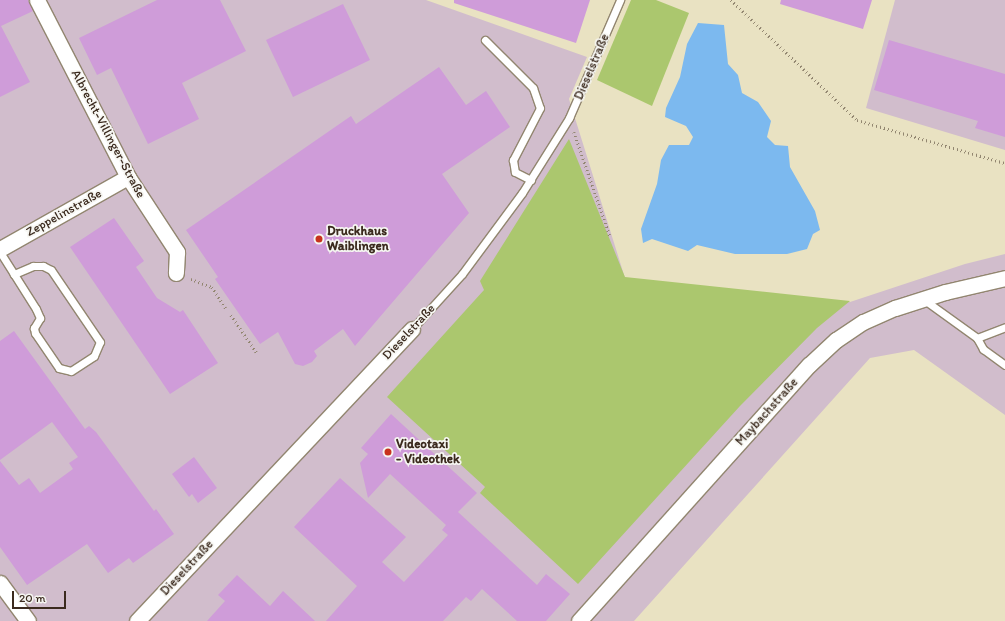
<!DOCTYPE html>
<meta charset="utf-8">
<style>
body{margin:0}
#map{position:relative;width:1005px;height:621px;overflow:hidden;background:#e9e2c2;font-family:Itim,sans-serif}
div>[style]{position:absolute}
[style*='--x']{left:calc(var(--x)*1px);top:calc(var(--y)*1px);width:calc(var(--w)*1px);rotate:calc(var(--a)*1deg)}
.industrial>*{inset:0;background:#d1bdcc}
.green>*{inset:0;background:#abc76e}
.water>*{inset:0;background:#7cb9ef}
.building>*{inset:0;background:#cf9cd9}
.path>*{height:2.5px;margin-top:-1.25px;transform-origin:0;background:repeating-linear-gradient(90deg,#928670 0 1px,transparent 0 4px)}
.roads{filter:drop-shadow(1px 0 #928670) drop-shadow(-1px 0 #928670) drop-shadow(0 1px #928670) drop-shadow(0 -1px #928670)}
.service>*{height:7px;margin:-3.5px;padding:0 3.5px;transform-origin:3.5px;border-radius:3.5px;background:#fff}
.minor>*{height:15px;margin:-7.5px;padding:0 7.5px;transform-origin:7.5px;border-radius:7.5px;background:#fff}
.dots>*{width:11px;height:11px;translate:-50% -50%;box-sizing:border-box;border:2px solid #f6f6f2;border-radius:50%}
span{translate:-50% -50%;white-space:nowrap;text-align:center;line-height:1.15;-webkit-text-stroke:3.5px #f6f6f2;paint-order:stroke}
.street-label{font-size:13px;color:#3b2a1e}
.poi-label{font-size:13px;color:#3b2a1e;font-weight:700}
.left{translate:0 -50%;text-align:left}
.scale{position:absolute;left:12px;top:591px;width:54px;height:18px;box-sizing:border-box;border:2px solid #3b2a1e;border-top:0;padding-left:5px;font-size:12px;line-height:14px;white-space:nowrap;color:#3b2a1e;-webkit-text-stroke:3px #f6f6f2;paint-order:stroke}
</style>
<div id="map">
<div class="industrial">
<div style="clip-path:polygon(0 0,426px 0,587px 57px,569px 99px,625px 278px,850px 302px,965px 264px,1005px 254px,1005px 415px,914px 350px,870px 358px,634px 621px,0 621px)"></div>
<div style="clip-path:polygon(895px 0,1005px 0,1005px 150px,866px 108px)"></div>
</div>
<div class="green">
<div style="clip-path:polygon(631px 0,656px 0,689px 13px,652px 106px,597px 80px)"></div>
<div style="clip-path:polygon(569px 139px,625px 277px,850px 301px,817px 328px,740px 406px,578px 584px,480px 493px,485px 487px,483px 485px,387px 397px,484px 290px,480px 281px)"></div>
</div>
<div class="water">
<div style="clip-path:polygon(698px 23px,724px 25px,728px 64px,738px 75px,742px 93px,758px 102px,771px 121px,767px 137px,775px 145px,788px 146px,790px 167px,815px 211px,820px 230px,813px 234px,807px 249px,787px 254px,735px 254px,697px 245px,688px 251px,652px 239px,643px 243px,641px 229px,657px 184px,661px 160px,669px 145px,689px 145px,693px 137px,686px 126px,665px 117px,666px 108px,680px 77px,687px 44px)"></div>
</div>
<div class="building">
<div style="clip-path:polygon(0 0,28px 0,33px 11px,1px 26px,30px 82px,0 97px)"></div>
<div style="clip-path:polygon(157px 0,220px 0,246px 51px,182px 83px,199px 119px,148px 144px,111px 68px,97px 75px,79px 38px)"></div>
<div style="clip-path:polygon(454px 0,590px 0,576px 43px,454px 3px)"></div>
<div style="clip-path:polygon(781px 0,872px 0,863px 29px,780px 4px)"></div>
<div style="clip-path:polygon(343px 4px,370px 60px,293px 97px,266px 40px)"></div>
<div style="clip-path:polygon(889px 40px,1005px 74px,1005px 137px,975px 128px,978px 121px,874px 90px)"></div>
<div style="clip-path:polygon(439px 67px,466px 105px,486px 91px,510px 127px,442px 174px,469px 213px,355px 346px,343px 329px,314px 351px,317px 356px,312px 362px,303px 366px,295px 364px,278px 332px,260px 344px,215px 279px,218px 277px,186px 230px,351px 116px,356px 124px)"></div>
<div style="clip-path:polygon(114px 218px,144px 261px,136px 267px,157px 298px,180px 312px,183px 310px,218px 363px,170px 394px,70px 247px)"></div>
<div style="clip-path:polygon(14px 331px,85px 429px,89px 426px,96px 432px,154px 511px,156px 509px,174px 534px,133px 563px,129px 558px,108px 573px,87px 544px,27px 585px,0 547px,0 461px,19px 485px,29px 478px,40px 493px,73px 469px,69px 463px,78px 457px,52px 422px,0 460px,0 341px)"></div>
<div style="clip-path:polygon(391px 414px,477px 493px,458px 512px,537px 585px,546px 574px,570px 594px,546px 621px,517px 621px,482px 589px,471px 601px,466px 597px,443px 621px,326px 621px,357px 586px,294px 527px,340px 478px,406px 537px,382px 562px,404px 582px,448px 535px,442px 530px,446px 525px,390px 474px,368px 498px,360px 463px,368px 454px,361px 448px)"></div>
<div style="clip-path:polygon(194px 457px,217px 488px,198px 503px,192px 494px,189px 497px,172px 474px)"></div>
<div style="clip-path:polygon(237px 575px,270px 606px,283px 591px,315px 621px,207px 621px,225px 601px,218px 595px)"></div>
</div>
<div class="path">
<div style="--x:731;--y:0;--w:174;--a:43.6"></div>
<div style="--x:857;--y:120;--w:154;--a:16.2"></div>
<div style="--x:574;--y:132;--w:110;--a:70.9"></div>
<div style="--x:191;--y:279;--w:22;--a:21"></div>
<div style="--x:212;--y:287;--w:27;--a:57"></div>
<div style="--x:231;--y:315;--w:46;--a:55.6"></div>
</div>
<div class="roads">
<div class="service">
<div style="--x:485;--y:40;--w:68;--a:45"></div>
<div style="--x:533;--y:88;--w:21;--a:71"></div>
<div style="--x:540;--y:108;--w:59;--a:117.4"></div>
<div style="--x:513;--y:160;--w:12;--a:81"></div>
<div style="--x:515;--y:172;--w:18;--a:27"></div>
<div style="--x:0;--y:252;--w:67;--a:57.7"></div>
<div style="--x:36;--y:309;--w:10;--a:66"></div>
<div style="--x:40;--y:318;--w:12;--a:121"></div>
<div style="--x:34;--y:328;--w:5;--a:79"></div>
<div style="--x:35;--y:333;--w:42;--a:55.6"></div>
<div style="--x:59;--y:368;--w:12;--a:14"></div>
<div style="--x:71;--y:371;--w:27;--a:-33"></div>
<div style="--x:94;--y:356;--w:15;--a:-67"></div>
<div style="--x:100;--y:342;--w:87;--a:-124.2"></div>
<div style="--x:51;--y:270;--w:9;--a:-153"></div>
<div style="--x:43;--y:266;--w:10;--a:180"></div>
<div style="--x:33;--y:266;--w:21;--a:157"></div>
<div style="--x:923;--y:299;--w:67;--a:35.8"></div>
<div style="--x:977;--y:338;--w:30;--a:-21"></div>
<div style="--x:412;--y:329;--w:74;--a:-47.7"></div>
<div style="--x:462;--y:274;--w:101;--a:-53.5"></div>
<div style="--x:522;--y:193;--w:89;--a:-57.9"></div>
<div style="--x:569;--y:118;--w:129;--a:-66.6"></div>
<div style="--x:977;--y:338;--w:13;--a:61"></div>
<div style="--x:983;--y:349;--w:27;--a:36"></div>
</div>
<div class="minor">
<div style="--x:37;--y:0;--w:199;--a:62.8"></div>
<div style="--x:128;--y:177;--w:90;--a:56.8"></div>
<div style="--x:177;--y:252;--w:21;--a:93"></div>
<div style="--x:0;--y:249;--w:147;--a:-29.4"></div>
<div style="--x:0;--y:583;--w:47;--a:53.6"></div>
<div style="--x:137;--y:621;--w:401;--a:-46.7"></div>
<div style="--x:579;--y:621;--w:344;--a:-48.1"></div>
<div style="--x:809;--y:365;--w:37;--a:-43"></div>
<div style="--x:836;--y:340;--w:32;--a:-34"></div>
<div style="--x:863;--y:322;--w:35;--a:-24"></div>
<div style="--x:895;--y:308;--w:52;--a:-17.7"></div>
<div style="--x:945;--y:292;--w:62;--a:-13.1"></div>
</div>
</div>
<div class="dots">
<div style="left:319px;top:239px;background:#c8321e"></div>
<div style="left:388px;top:452px;background:#c8321e"></div>
</div>
<div class="street-label">
<span style="left:592px;top:67px;rotate:-67deg">Dieselstraße</span>
<span style="left:108px;top:134px;rotate:62deg">Albrecht-Villinger-Straße</span>
<span style="left:64px;top:213px;rotate:-29deg">Zeppelinstraße</span>
<span style="left:409px;top:332px;rotate:-47deg">Dieselstraße</span>
<span style="left:767px;top:412px;rotate:-48deg">Maybachstraße</span>
<span style="left:187px;top:568px;rotate:-47deg">Dieselstraße</span>
</div>
<div class="poi-label">
<span class="left" style="left:327px;top:239px">Druckhaus<br>Waiblingen</span>
<span class="left" style="left:396px;top:452px">Videotaxi<br>- Videothek</span>
</div>
<div class="scale">20 m</div>
</div>
